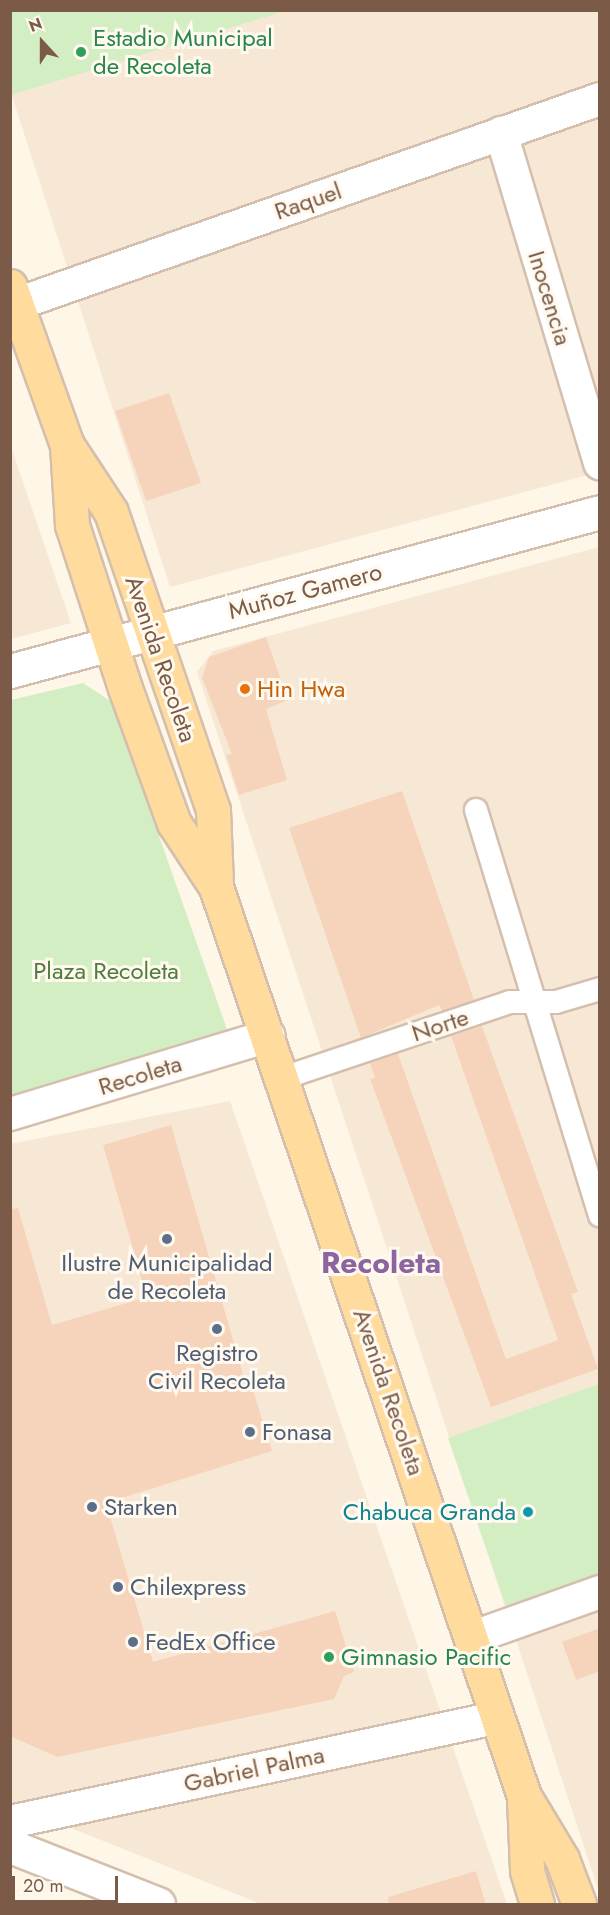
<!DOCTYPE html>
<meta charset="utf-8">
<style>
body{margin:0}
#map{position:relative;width:610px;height:1915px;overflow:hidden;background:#fef6e7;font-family:Jost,sans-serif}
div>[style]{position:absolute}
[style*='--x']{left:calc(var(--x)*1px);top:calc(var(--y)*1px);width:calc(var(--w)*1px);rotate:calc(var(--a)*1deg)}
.residential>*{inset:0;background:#f7e8d5}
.green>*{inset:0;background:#d4eec4}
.building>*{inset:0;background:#f6d4bc}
.roads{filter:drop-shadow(2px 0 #d4bfae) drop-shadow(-2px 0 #d4bfae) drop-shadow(0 2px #d4bfae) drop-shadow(0 -2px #d4bfae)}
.pedestrian>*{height:22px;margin:-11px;padding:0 11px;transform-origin:11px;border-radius:11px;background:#fff}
.minor>*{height:32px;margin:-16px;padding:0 16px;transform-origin:16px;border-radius:16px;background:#fff}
.tertiary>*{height:33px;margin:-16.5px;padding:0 16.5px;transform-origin:16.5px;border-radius:16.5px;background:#fff}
.secondary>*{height:33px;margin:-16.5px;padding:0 16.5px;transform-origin:16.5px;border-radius:16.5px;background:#fff}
.primary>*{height:33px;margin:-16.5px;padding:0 16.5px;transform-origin:16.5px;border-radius:16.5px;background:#ffdc9d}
.dots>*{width:16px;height:16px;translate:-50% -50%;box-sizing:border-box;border:3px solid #fff9ef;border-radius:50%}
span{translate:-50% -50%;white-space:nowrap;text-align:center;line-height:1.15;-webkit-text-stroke:6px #fff9ef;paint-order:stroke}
.leisure-label{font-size:24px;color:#27864d}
.left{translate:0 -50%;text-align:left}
.street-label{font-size:24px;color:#7b5b48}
.food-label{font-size:24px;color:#c56008}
.park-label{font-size:24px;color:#4e7c3c}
.service-label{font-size:24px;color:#4e5e75}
.culture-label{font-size:24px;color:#0d838f}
.right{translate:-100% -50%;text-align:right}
.district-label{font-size:30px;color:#8c649f;font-weight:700}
.frame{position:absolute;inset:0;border:12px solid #7b5b48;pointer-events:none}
.north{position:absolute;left:12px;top:12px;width:60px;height:60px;-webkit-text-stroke:4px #fff9ef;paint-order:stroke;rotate:339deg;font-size:16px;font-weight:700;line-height:24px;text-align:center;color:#7b5b48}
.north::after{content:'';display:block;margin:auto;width:21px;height:27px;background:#7b5b48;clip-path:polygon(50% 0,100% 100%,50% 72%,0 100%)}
.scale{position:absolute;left:12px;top:1876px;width:106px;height:27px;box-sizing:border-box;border:3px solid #7b5b48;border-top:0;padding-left:8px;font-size:18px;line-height:21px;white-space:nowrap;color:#7b5b48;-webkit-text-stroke:4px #fff9ef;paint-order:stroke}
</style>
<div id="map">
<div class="residential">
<div style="clip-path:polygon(10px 11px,599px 11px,599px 472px,170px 587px,11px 93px)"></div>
<div style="clip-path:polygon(11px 447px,71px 623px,11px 639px,10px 639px)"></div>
<div style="clip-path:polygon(599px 547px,599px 1892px,197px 672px,213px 651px)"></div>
<div style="clip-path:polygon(230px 1101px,507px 1904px,261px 1904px,11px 1804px,10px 1144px)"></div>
</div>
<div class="green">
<div style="clip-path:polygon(11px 10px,285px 10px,285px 11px,11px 95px)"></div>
<div style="clip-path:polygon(83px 683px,112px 702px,229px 1035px,11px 1099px,11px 700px)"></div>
<div style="clip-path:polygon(599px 1384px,599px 1573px,506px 1606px,448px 1438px)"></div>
</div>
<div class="building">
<div style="clip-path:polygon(169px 393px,201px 483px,146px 501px,115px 411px)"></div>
<div style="clip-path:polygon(266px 637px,288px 700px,266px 709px,287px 780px,239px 795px,226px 755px,232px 754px,202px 678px,209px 657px)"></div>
<div style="clip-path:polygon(402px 791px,474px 1000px,442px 1011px,439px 1005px,361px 1038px,289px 828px)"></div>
<div style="clip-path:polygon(482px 1026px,578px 1292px,571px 1294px,598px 1369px,491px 1407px,370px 1079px,375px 1078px,370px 1063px,398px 1054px,506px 1359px,558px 1340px,451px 1036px)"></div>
<div style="clip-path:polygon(171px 1125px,247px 1388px,252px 1387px,272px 1451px,106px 1503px,153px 1662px,335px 1611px,354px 1672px,344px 1676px,334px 1699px,57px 1757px,10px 1736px,10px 1209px,18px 1208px,52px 1325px,147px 1297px,103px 1145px)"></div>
<div style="clip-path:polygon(600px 1628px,600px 1671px,576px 1680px,562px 1642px)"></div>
<div style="clip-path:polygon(476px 1871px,486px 1905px,389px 1905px,388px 1897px)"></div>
</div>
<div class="roads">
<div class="pedestrian">
<div style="--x:476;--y:810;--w:424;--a:73"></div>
<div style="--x:283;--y:1078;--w:239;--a:-18.5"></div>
<div style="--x:510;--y:1002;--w:46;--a:0"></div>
<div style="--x:556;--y:1002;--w:46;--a:-16.5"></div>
</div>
<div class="minor">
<div style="--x:501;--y:133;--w:345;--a:73.3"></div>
<div style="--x:17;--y:304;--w:618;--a:-19.37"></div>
<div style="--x:10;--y:1114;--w:270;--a:-16.8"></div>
<div style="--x:471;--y:1638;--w:137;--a:-19.6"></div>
<div style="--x:10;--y:1822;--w:499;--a:-12.1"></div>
</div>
<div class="tertiary">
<div style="--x:10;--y:671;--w:611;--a:-15.08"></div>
</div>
<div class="secondary">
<div style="--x:10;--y:1846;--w:159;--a:21.4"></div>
</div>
<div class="primary">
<div style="--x:10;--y:286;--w:169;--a:70.3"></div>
<div style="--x:67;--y:445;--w:80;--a:56.7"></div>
<div style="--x:111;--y:512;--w:315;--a:71.1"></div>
<div style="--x:213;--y:810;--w:76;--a:87.7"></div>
<div style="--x:67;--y:445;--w:80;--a:86.4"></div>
<div style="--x:72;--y:525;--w:171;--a:72"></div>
<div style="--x:125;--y:688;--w:144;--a:70.1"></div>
<div style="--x:174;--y:823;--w:77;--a:56.7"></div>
<div style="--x:216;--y:887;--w:960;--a:71.28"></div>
<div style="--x:524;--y:1796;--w:74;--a:58.9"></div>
<div style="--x:562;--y:1859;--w:48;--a:69.3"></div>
<div style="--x:524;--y:1798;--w:73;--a:87.6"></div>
<div style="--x:527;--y:1871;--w:34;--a:73"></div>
</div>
</div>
<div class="dots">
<div style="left:81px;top:52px;background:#2e9e5b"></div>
<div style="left:245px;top:689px;background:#e8710a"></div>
<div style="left:167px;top:1239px;background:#5c6f8a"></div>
<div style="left:217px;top:1329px;background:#5c6f8a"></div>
<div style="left:250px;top:1432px;background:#5c6f8a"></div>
<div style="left:92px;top:1507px;background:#5c6f8a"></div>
<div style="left:528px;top:1512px;background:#0f9aa8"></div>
<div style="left:118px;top:1587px;background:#5c6f8a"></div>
<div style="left:133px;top:1642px;background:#5c6f8a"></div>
<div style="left:329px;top:1657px;background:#2e9e5b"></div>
</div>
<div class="leisure-label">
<span class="left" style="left:93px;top:52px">Estadio Municipal<br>de Recoleta</span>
<span class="left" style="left:341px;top:1657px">Gimnasio Pacific</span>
</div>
<div class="street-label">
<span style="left:308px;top:201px;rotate:-19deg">Raquel</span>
<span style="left:550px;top:298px;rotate:73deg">Inocencia</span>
<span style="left:305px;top:591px;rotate:-15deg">Muñoz Gamero</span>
<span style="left:161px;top:659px;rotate:71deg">Avenida Recoleta</span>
<span style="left:440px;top:1025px;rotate:-18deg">Norte</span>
<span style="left:140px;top:1075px;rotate:-17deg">Recoleta</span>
<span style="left:389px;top:1392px;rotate:71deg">Avenida Recoleta</span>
<span style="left:254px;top:1769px;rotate:-12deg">Gabriel Palma</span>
</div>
<div class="food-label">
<span class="left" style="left:257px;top:689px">Hin Hwa</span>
</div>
<div class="park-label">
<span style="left:106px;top:971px">Plaza Recoleta</span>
</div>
<div class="service-label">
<span style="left:167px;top:1277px">Ilustre Municipalidad<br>de Recoleta</span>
<span style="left:217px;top:1367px">Registro<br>Civil Recoleta</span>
<span class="left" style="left:262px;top:1432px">Fonasa</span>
<span class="left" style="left:104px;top:1507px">Starken</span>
<span class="left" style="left:130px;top:1587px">Chilexpress</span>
<span class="left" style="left:145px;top:1642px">FedEx Office</span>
</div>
<div class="culture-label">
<span class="right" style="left:516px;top:1512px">Chabuca Granda</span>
</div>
<div class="district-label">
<span style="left:381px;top:1263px">Recoleta</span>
</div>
<div class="frame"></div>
<div class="north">N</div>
<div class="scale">20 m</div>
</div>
